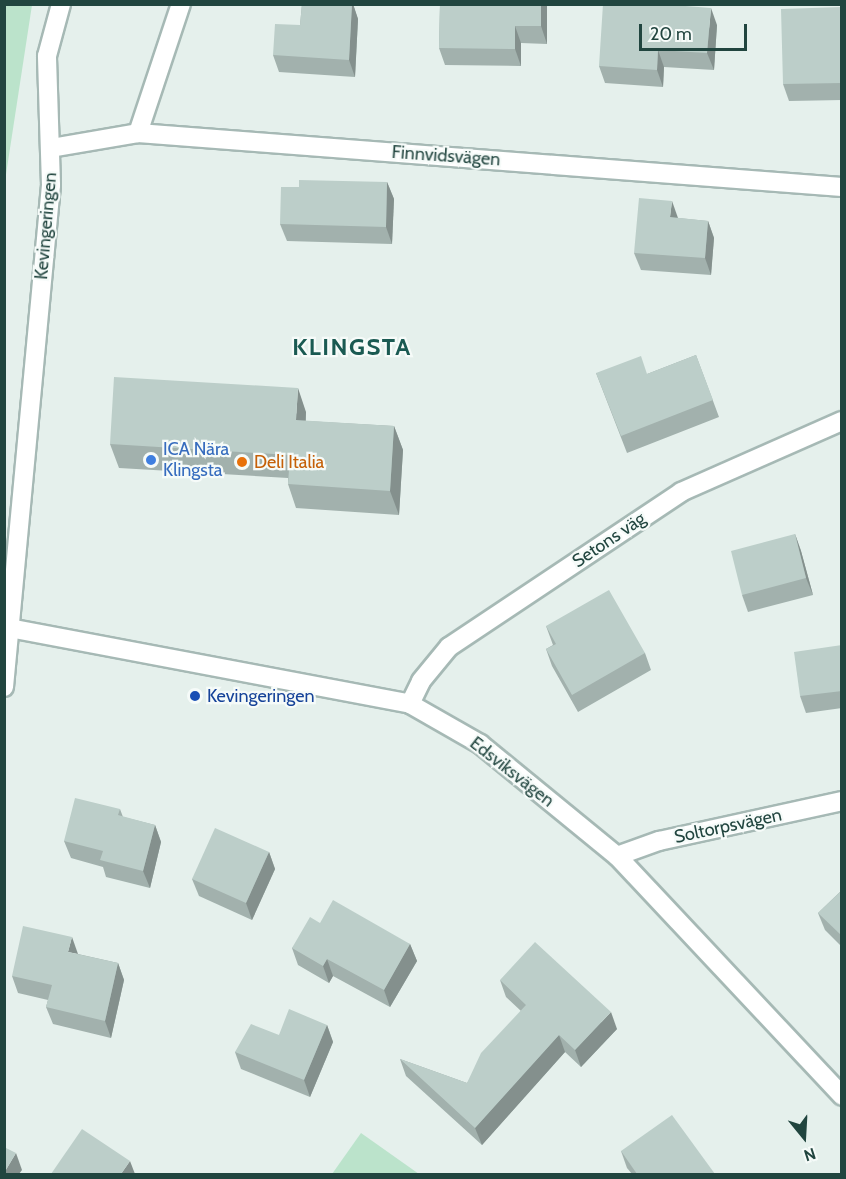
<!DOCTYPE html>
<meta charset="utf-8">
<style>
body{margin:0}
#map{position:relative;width:846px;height:1179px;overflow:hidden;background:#e5f0ec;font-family:Cabin,sans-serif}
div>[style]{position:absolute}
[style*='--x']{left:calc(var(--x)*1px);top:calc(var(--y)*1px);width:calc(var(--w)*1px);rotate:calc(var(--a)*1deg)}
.green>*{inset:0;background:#bbe3cb}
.roads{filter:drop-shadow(2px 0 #a6b9b5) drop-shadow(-2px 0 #a6b9b5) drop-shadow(0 2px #a6b9b5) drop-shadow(0 -2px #a6b9b5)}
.minor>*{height:18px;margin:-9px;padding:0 9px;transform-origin:9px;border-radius:9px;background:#fff}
.tertiary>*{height:18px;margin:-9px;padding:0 9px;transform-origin:9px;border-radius:9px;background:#fff}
.wall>*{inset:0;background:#a2b1ad}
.shaded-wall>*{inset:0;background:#84908d}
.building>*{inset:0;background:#bccec9}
.dots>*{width:16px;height:16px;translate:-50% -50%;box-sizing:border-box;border:3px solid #f6fbf9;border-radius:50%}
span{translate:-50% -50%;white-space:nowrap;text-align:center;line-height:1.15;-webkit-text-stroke:4.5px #f6fbf9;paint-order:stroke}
.street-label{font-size:18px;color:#21453f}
.shop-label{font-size:18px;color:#366cbe}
.left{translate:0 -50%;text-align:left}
.food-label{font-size:18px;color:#c56008}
.transit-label{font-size:18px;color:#164399}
.district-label{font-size:24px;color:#1a5a52;font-weight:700;letter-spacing:1.5px}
.frame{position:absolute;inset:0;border:6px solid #21453f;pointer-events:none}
.north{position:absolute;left:774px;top:1107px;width:60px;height:60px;-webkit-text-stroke:4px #f6fbf9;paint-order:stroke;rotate:162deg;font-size:16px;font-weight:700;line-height:24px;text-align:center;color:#21453f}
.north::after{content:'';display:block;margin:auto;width:21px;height:27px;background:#21453f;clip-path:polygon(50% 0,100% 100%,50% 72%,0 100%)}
.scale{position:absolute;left:639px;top:24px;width:108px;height:27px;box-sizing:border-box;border:3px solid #21453f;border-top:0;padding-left:8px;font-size:18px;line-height:21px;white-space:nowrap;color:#21453f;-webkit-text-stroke:4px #f6fbf9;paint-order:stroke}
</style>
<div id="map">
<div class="green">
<div style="clip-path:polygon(5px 4px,32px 5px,5px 181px,4px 5px)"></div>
<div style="clip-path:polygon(361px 1133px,419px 1174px,332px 1174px)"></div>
</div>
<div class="roads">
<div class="minor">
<div style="--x:138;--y:133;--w:136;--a:-71.6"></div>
<div style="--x:51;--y:148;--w:88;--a:-9.8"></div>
<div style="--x:138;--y:133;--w:706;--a:4.39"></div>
<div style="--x:4;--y:687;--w:504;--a:-84.65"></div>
<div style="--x:51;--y:185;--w:129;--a:-91.8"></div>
<div style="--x:47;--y:56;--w:54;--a:-74.9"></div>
<div style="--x:410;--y:704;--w:25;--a:-64"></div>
<div style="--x:421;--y:681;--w:44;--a:-50.5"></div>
<div style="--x:449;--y:647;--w:279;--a:-33.7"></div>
<div style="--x:681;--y:492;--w:176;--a:-23.8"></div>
<div style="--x:617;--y:856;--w:45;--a:-19.7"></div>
<div style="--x:659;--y:841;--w:187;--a:-12.3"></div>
</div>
<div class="tertiary">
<div style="--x:4;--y:627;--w:413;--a:10.7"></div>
<div style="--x:410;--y:704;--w:81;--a:29.7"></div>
<div style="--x:480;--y:744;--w:177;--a:39.3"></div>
<div style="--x:617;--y:856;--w:329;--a:46.8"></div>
</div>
</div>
<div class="wall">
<div style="clip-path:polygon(302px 4px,353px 4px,358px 19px,355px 77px,279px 72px,273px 55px,300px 25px)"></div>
<div style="clip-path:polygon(440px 4px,547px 4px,547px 44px,521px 43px,521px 66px,445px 65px,439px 48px)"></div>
<div style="clip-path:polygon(842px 7px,842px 100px,789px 101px,783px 84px)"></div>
<div style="clip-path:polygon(717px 25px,714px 70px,664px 67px,663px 87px,605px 83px,599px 66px)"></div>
<div style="clip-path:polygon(387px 182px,394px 199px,392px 244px,287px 241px,280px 224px)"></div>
<div style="clip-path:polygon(678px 218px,708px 221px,714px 238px,711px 275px,641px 270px,634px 253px)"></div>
<div style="clip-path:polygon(696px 355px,719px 417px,627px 453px,596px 373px,647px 374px)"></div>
<div style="clip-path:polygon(306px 412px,306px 421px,394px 426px,403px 450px,399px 515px,296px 508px,288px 484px,288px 478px,119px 468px,110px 444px)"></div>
<div style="clip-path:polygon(795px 534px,801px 551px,813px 595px,748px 612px,742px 595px)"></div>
<div style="clip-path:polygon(546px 626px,645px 653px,651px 670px,578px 712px,552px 666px,546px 649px,553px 645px)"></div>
<div style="clip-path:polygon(842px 645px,842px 708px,806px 713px,800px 696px)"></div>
<div style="clip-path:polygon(120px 809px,123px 817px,155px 825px,161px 842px,150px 888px,106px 877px,103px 867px,71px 858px,64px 841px)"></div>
<div style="clip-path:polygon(269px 852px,275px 869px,252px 920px,199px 896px,192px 879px)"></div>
<div style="clip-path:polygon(842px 890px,842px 947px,825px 930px,818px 913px)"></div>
<div style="clip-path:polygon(320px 923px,410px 944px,417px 961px,390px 1007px,333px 976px,329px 983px,298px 965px,292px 948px)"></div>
<div style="clip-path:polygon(78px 954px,118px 963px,124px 980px,111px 1038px,53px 1024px,46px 1007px,48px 1000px,18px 993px,12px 976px)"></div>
<div style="clip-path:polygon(500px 980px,617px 1029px,581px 1067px,565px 1052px,482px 1145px,406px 1076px,400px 1059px,467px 1083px,521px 1011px,506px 997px)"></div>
<div style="clip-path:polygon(327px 1025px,333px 1042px,310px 1097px,241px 1069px,235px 1052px,279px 1035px)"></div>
<div style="clip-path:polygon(621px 1151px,715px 1174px,632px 1174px,627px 1168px)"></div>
</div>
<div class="shaded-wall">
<div style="clip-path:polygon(352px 4px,353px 4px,358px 19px,355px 77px,349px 60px)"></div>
<div style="clip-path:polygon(541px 4px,547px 4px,547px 44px,541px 26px)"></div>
<div style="clip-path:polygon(711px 8px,717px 25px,714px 70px,707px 53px)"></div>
<div style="clip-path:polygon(515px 26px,521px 43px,521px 66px,515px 49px)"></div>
<div style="clip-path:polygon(658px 50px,664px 67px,663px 87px,657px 70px)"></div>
<div style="clip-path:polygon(387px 182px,394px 199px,392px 244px,386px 227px)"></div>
<div style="clip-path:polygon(672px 201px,678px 218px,676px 235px,670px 217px)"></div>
<div style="clip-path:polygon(708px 221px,714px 238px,711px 275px,705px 258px)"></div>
<div style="clip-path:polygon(298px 388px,306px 412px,304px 444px,296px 420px)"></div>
<div style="clip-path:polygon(394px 426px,403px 450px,399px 515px,390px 491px)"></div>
<div style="clip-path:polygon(795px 534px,801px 551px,813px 595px,806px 578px)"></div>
<div style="clip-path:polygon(155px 825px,161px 842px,150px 888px,143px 871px)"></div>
<div style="clip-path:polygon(269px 852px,275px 869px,252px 920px,246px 903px)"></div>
<div style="clip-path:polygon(72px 937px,78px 954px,68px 952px)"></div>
<div style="clip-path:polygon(410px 944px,417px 961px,390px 1007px,384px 990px)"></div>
<div style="clip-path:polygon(327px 959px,333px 976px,329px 983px,323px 966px)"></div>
<div style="clip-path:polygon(118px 963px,124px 980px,111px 1038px,105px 1021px)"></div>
<div style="clip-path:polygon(611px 1012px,617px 1029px,581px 1067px,575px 1050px)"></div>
<div style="clip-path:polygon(327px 1025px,333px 1042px,310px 1097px,304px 1080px)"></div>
<div style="clip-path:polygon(559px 1035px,565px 1052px,482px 1145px,475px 1128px)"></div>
<div style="clip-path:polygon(16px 1153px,22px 1170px,19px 1174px,4px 1174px,4px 1173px)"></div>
<div style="clip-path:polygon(130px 1161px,135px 1174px,121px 1174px)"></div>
</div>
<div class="building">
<div style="clip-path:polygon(302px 4px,352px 4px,349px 60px,273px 55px,275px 24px,300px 25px)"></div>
<div style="clip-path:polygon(440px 4px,541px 4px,541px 26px,515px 26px,515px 49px,439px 48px)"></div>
<div style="clip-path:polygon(603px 4px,660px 4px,711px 8px,707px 53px,658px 50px,657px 70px,599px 66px)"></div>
<div style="clip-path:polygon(842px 7px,842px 43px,841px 43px,842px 83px,783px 84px,781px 9px)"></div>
<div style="clip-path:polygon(299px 180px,387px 182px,386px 227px,280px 224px,281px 187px,299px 187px)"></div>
<div style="clip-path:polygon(639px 198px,672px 201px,670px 217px,708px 221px,705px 258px,634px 253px)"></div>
<div style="clip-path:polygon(696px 355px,713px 400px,621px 436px,596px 373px,641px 356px,647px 374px)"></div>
<div style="clip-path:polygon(114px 377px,298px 388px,296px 420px,394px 426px,390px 491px,288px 484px,290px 455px,110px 444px)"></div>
<div style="clip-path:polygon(795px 534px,806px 578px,742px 595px,731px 551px)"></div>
<div style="clip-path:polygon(609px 590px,645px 653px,572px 695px,546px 649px,556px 644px,546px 626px)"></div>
<div style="clip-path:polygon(842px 645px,842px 691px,800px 696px,794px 652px)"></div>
<div style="clip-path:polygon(75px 798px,120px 809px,118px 815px,155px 825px,143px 871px,100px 860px,103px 851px,64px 841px)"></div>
<div style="clip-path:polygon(215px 828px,269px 852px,246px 903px,192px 879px)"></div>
<div style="clip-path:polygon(842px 890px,842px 936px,818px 913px)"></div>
<div style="clip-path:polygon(333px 900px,410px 944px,384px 990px,327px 959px,323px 966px,292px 948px,310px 917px,320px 923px)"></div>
<div style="clip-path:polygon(23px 926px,72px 937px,68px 952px,118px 963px,105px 1021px,46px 1007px,52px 985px,12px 976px)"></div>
<div style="clip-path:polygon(535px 942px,611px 1012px,575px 1050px,559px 1035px,475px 1128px,400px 1059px,467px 1083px,481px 1053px,526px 1005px,500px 980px)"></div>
<div style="clip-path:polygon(289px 1009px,327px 1025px,304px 1080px,235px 1052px,251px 1024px,279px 1035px)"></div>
<div style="clip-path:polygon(672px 1115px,715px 1174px,637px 1174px,621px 1151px)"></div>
<div style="clip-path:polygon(82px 1129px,130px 1161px,121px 1174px,51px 1174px)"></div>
<div style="clip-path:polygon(4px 1147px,16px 1153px,4px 1173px)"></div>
</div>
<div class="dots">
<div style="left:151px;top:460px;background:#3f7fe0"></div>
<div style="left:242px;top:462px;background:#e8710a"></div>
<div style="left:195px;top:696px;background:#1a4fb4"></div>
</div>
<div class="street-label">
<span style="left:446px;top:156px;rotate:4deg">Finnvidsvägen</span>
<span style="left:46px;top:226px;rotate:-85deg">Kevingeringen</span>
<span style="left:609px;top:540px;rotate:-34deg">Setons väg</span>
<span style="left:512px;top:772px;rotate:38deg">Edsviksvägen</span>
<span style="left:728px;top:826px;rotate:-12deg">Soltorpsvägen</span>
</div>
<div class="shop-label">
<span class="left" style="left:163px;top:460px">ICA Nära<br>Klingsta</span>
</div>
<div class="food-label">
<span class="left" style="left:254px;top:462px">Deli Italia</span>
</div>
<div class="transit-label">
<span class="left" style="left:207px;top:696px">Kevingeringen</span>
</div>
<div class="district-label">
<span style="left:352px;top:347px">KLINGSTA</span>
</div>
<div class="frame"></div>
<div class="north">N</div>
<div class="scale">20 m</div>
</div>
